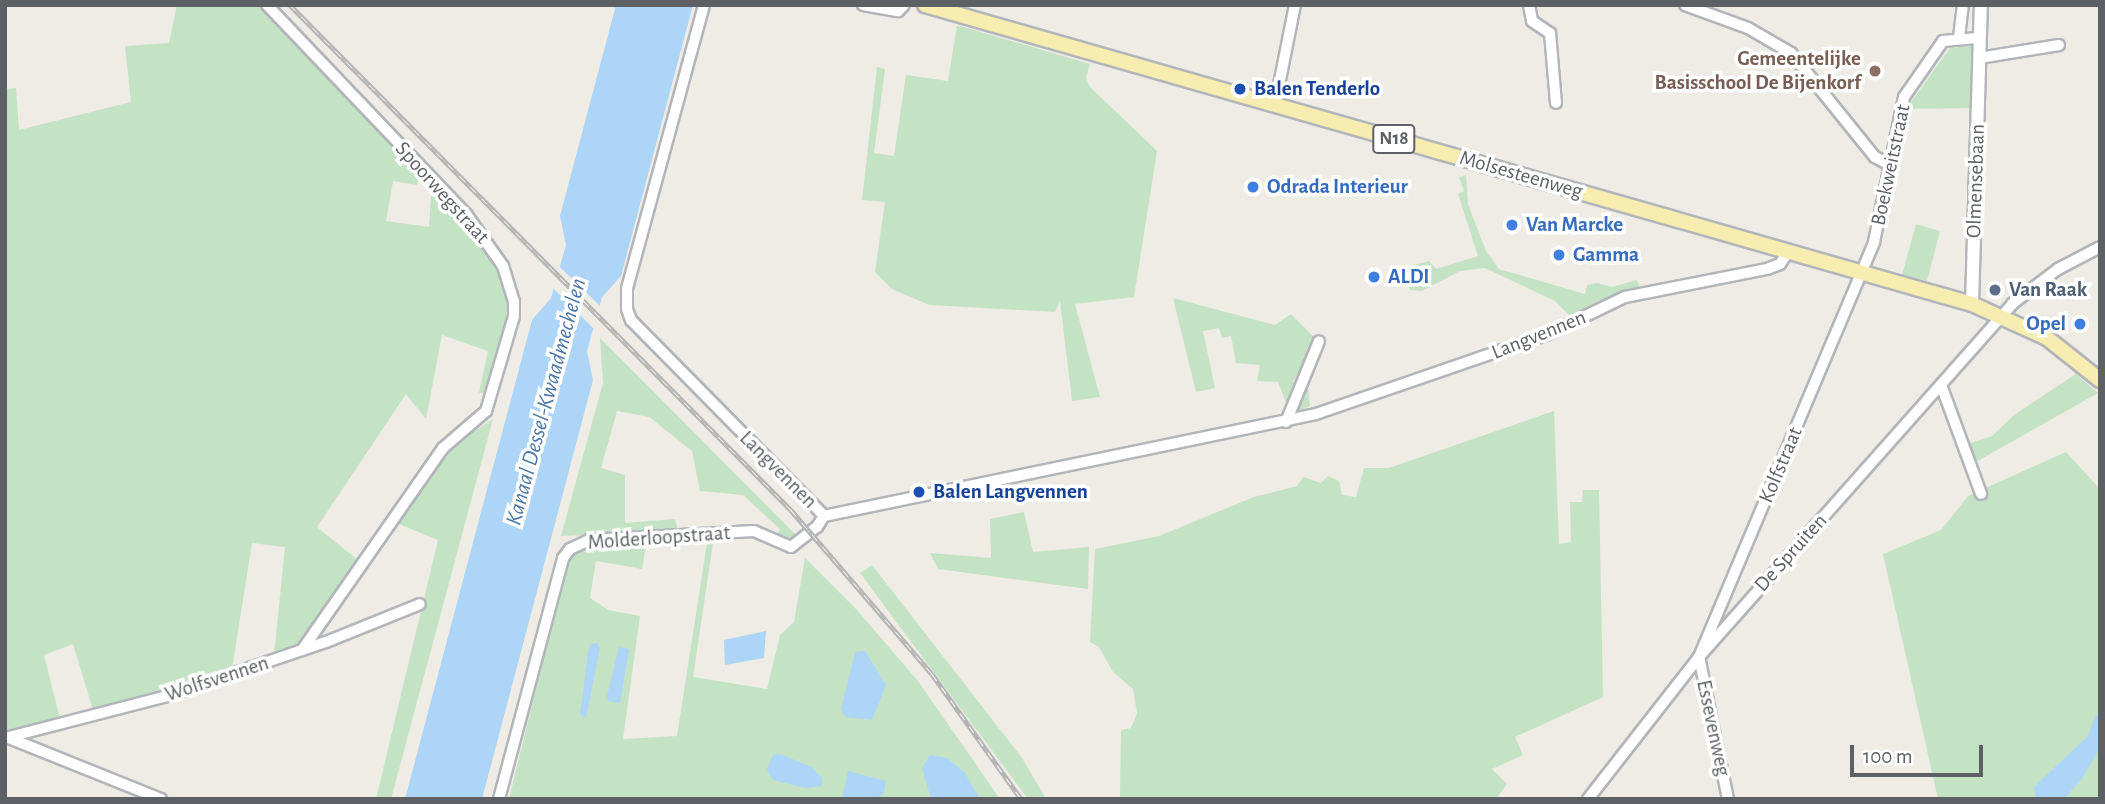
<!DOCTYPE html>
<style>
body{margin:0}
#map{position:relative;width:2105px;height:804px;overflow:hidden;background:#eeece5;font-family:"Alegreya Sans",sans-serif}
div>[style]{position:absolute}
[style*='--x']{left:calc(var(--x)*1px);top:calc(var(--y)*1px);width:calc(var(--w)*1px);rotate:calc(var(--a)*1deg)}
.green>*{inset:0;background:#c4e3c5}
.water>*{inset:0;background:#add5f7}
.pier>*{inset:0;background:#eeece5}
.roads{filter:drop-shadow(2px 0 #b2b5b9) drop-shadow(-2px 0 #b2b5b9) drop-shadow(0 2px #b2b5b9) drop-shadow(0 -2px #b2b5b9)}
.minor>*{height:10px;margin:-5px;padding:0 5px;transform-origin:5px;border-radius:5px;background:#fff}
.tertiary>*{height:12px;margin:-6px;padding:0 6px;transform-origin:6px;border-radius:6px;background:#fff}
.primary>*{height:14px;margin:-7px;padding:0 7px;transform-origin:7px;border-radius:7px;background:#f7edb1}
.rail>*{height:5px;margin-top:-2.5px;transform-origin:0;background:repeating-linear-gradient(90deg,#fff 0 8px,#b3b4b4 0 16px);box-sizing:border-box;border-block:2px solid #b3b4b4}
.dots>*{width:19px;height:19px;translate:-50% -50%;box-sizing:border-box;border:4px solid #fff;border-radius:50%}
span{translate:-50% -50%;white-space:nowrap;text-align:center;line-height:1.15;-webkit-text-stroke:7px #fff;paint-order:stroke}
.shield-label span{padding:2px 5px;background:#fff;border:2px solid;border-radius:5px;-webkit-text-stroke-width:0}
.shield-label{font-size:19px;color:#5d6064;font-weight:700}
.education-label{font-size:21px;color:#785e54;font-weight:700}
.right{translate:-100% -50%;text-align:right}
.transit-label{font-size:21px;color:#164399;font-weight:700}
.left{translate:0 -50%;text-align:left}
.street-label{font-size:21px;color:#5d6064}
.shop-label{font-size:21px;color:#366cbe;font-weight:700}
.service-label{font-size:21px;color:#4e5e75;font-weight:700}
.water-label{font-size:23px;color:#4b76a7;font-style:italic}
.frame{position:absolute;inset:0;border:7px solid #5d6064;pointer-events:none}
.scale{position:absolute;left:1850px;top:745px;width:133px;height:32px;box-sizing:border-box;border:4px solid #5d6064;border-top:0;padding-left:9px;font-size:21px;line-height:24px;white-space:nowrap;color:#5d6064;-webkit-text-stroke:5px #fff;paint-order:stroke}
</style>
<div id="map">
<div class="green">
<div style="clip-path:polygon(177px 5px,259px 5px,420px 174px,417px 185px,393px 181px,386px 221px,429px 227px,431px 195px,459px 217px,503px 276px,508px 306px,500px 345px,487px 392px,479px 393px,488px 351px,442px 335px,426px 419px,406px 394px,317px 527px,359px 561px,301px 646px,274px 655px,285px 547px,252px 543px,232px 669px,93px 710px,73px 644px,44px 655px,60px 719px,5px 734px,5px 89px,16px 88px,19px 130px,131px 102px,125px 46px,169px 43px)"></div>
<div style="clip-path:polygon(957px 25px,1090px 64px,1086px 78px,1090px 87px,1157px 151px,1134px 297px,1075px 304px,1100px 397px,1072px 401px,1060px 301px,1055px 312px,929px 305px,892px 289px,875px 272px,885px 202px,862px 200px,877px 67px,885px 69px,874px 153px,894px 156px,906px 75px,948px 81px)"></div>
<div style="clip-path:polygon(1972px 46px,1971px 108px,1906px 109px,1950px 48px)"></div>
<div style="clip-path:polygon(1466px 175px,1468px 204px,1486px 251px,1499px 269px,1585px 294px,1587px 285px,1597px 283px,1612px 287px,1637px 280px,1640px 288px,1569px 315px,1555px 301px,1485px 268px,1460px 271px,1422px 291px,1410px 290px,1403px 279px,1407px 267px,1429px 261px,1436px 269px,1478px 256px,1458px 194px,1464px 191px,1459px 177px)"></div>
<div style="clip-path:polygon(1916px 224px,1940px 231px,1927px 281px,1902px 275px)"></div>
<div style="clip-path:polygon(1173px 298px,1275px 325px,1291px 314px,1317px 340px,1293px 382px,1308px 388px,1310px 406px,1291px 415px,1278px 382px,1257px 381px,1260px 365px,1236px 363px,1231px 336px,1222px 338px,1219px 328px,1203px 331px,1215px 388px,1196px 392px)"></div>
<div style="clip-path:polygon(600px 338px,799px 538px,789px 542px,776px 536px,780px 529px,743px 495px,700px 491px,692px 451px,649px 417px,617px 411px,601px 468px,625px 475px,625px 523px,675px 519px,678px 531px,561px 536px,603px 383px)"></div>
<div style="clip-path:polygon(2076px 374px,2098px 393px,1974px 463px,1968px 444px,1992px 436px,2014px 415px)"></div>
<div style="clip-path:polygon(1554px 411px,1559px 544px,1571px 542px,1570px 502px,1582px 502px,1583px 490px,1599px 490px,1603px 697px,1515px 737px,1523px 755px,1492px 769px,1507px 784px,1496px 799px,1120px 799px,1121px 730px,1131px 728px,1137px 713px,1133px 689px,1113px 672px,1099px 647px,1090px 642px,1095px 549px,1159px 536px,1254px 497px,1297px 486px,1303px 477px,1321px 483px,1328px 476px,1339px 481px,1342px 495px,1356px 497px,1364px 468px,1389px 468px)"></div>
<div style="clip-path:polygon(493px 419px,391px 799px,376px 799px,438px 540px,394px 522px,447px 450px)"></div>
<div style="clip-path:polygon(2066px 452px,2100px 489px,2100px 799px,1938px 799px,1883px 554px,1941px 530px,1968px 496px)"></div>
<div style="clip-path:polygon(1024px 512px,1033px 552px,1089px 547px,1088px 589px,938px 569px,930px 553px,991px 558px,990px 519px)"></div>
<div style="clip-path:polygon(evenodd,714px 536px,693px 677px,767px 689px,780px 635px,794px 622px,805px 558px,857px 610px,918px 681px,1000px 799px,509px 799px,570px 549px,594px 543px,714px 536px,707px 543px,677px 736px,623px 739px,640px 616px,608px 610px,590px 598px,596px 561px,642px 569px,646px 545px,707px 543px)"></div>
<div style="clip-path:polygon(872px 565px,1022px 758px,1046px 799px,1028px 799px,860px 573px)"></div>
</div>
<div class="water">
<div style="clip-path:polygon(616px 5px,693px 5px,621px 276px,602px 297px,587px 351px,593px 380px,482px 799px,405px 799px,532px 320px,551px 298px,566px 245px,560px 216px)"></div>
<div style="clip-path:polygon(766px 631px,764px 658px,725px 665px,724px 640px)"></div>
<div style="clip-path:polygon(597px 643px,600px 648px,586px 718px,580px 714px,588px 653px,590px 644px)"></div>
<div style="clip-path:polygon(619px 647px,629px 649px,620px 703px,608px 701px,607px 696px)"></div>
<div style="clip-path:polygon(865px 651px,886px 685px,872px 720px,846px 717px,841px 710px,855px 652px)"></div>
<div style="clip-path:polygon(2095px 716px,2100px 716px,2100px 747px,2082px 779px,2064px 799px,2036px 799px,2034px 787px,2088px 736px)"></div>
<div style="clip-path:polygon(780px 754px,812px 767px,822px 778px,822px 786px,805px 788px,773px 780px,767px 770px,773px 755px)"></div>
<div style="clip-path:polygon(930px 755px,947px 758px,965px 773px,980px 799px,931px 799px,922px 768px)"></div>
<div style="clip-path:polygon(848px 771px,886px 781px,884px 793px,877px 799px,842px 799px)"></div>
</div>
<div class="pier">
<div style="clip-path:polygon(557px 264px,603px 309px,596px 331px,551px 286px)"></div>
</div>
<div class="roads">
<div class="minor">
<div style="--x:267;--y:5;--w:289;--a:46.4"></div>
<div style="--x:466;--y:214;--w:64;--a:54.6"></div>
<div style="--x:503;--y:266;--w:37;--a:73"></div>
<div style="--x:514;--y:301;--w:15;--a:90"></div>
<div style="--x:514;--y:316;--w:99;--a:106.4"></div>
<div style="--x:486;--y:411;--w:57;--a:139.3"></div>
<div style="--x:443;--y:448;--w:246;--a:124.9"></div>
<div style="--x:704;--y:5;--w:294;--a:105.2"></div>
<div style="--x:627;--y:289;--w:20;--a:90"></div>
<div style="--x:627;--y:309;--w:12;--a:70"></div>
<div style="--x:631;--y:320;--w:275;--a:45.4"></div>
<div style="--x:863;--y:5;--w:36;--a:10"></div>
<div style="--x:898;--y:11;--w:8;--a:-45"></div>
<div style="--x:1529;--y:5;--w:16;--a:79"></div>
<div style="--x:1532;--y:21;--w:22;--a:34"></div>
<div style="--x:1550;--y:33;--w:70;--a:85.1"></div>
<div style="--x:1685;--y:5;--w:67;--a:20.1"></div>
<div style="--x:1748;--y:28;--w:50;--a:30.2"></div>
<div style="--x:1791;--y:53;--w:134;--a:51.1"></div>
<div style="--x:1875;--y:157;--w:17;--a:28"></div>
<div style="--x:1959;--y:37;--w:32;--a:-83"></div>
<div style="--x:1979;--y:58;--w:81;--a:-9.2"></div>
<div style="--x:1275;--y:105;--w:102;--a:-78.7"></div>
<div style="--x:1941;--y:385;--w:116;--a:69.8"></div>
<div style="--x:1286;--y:422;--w:87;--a:-67.8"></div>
<div style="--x:824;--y:516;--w:502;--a:-11.71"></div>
<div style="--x:1316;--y:414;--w:243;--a:-19"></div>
<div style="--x:1546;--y:335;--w:88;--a:-25.7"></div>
<div style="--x:1625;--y:297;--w:145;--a:-11.2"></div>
<div style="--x:1767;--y:269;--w:14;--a:-21"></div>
<div style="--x:1780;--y:264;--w:14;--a:-56"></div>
<div style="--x:5;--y:738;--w:167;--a:-14.5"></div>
<div style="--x:167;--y:696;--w:168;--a:-18.8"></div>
<div style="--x:326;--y:642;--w:101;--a:-22"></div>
<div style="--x:9;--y:738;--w:164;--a:21.9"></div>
<div style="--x:499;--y:799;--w:249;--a:-75.1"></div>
<div style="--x:563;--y:558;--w:11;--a:-52"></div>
<div style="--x:570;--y:549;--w:21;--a:-25"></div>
<div style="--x:589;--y:540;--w:165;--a:-3.1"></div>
<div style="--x:754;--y:531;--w:40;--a:23.4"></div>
<div style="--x:791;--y:547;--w:33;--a:-38"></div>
<div style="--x:817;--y:527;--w:13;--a:-58"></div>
<div style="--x:1588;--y:799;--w:180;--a:-52"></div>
<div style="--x:1699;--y:657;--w:472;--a:-48.4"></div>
<div style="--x:2012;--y:304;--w:58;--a:-37.3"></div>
<div style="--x:2058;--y:269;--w:47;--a:-27.6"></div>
<div style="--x:1728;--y:799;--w:145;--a:-101.5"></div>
<div style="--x:1699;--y:657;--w:450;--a:-67.1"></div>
<div style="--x:1874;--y:242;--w:148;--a:-78.3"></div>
<div style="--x:1904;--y:97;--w:68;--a:-55.1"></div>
<div style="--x:1943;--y:41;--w:37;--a:-5"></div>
</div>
<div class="tertiary">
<div style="--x:1972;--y:304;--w:299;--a:-88.3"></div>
</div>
<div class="primary">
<div style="--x:925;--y:5;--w:1089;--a:15.94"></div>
<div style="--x:1972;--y:304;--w:82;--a:24.4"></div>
<div style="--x:2047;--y:338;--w:68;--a:38.4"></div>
</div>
</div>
<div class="rail">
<div style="--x:290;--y:5;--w:711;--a:45.23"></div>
<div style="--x:791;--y:510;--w:216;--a:49.3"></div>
<div style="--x:932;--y:674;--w:153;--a:54.5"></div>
</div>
<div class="dots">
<div style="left:1875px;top:71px;background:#8d6e63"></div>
<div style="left:1240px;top:89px;background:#1a4fb4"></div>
<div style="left:1253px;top:187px;background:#3f7fe0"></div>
<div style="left:1512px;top:225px;background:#3f7fe0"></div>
<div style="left:1559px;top:255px;background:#3f7fe0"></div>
<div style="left:1374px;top:277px;background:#3f7fe0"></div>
<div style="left:1995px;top:290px;background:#5c6f8a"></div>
<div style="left:2080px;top:324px;background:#3f7fe0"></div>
<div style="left:919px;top:492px;background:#1a4fb4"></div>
</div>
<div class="shield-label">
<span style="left:1394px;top:139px">N18</span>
</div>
<div class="education-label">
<span class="right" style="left:1861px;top:71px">Gemeentelijke<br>Basisschool De Bijenkorf</span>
</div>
<div class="transit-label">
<span class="left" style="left:1254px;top:89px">Balen Tenderlo</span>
<span class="left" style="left:933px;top:492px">Balen Langvennen</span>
</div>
<div class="street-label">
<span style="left:1891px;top:165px;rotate:-78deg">Boekweitstraat</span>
<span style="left:1521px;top:175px;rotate:16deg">Molsesteenweg</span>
<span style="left:1976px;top:181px;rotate:-88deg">Olmensebaan</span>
<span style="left:442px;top:193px;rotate:48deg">Spoorwegstraat</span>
<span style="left:1539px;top:335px;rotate:-22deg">Langvennen</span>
<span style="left:1781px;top:465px;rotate:-67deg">Kolfstraat</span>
<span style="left:778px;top:470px;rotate:45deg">Langvennen</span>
<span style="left:659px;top:538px;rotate:-4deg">Molderloopstraat</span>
<span style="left:1791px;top:553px;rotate:-48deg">De Spruiten</span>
<span style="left:217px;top:679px;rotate:-18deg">Wolfsvennen</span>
<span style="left:1713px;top:728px;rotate:78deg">Essevenweg</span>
</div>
<div class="shop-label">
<span class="left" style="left:1267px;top:187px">Odrada Interieur</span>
<span class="left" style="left:1526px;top:225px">Van Marcke</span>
<span class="left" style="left:1573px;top:255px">Gamma</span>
<span class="left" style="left:1388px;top:277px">ALDI</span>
<span class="right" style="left:2066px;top:324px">Opel</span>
</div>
<div class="service-label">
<span class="left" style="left:2009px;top:290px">Van Raak</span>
</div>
<div class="water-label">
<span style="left:547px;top:402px;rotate:-75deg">Kanaal Dessel-Kwaadmechelen</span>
</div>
<div class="frame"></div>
<div class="scale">100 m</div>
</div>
